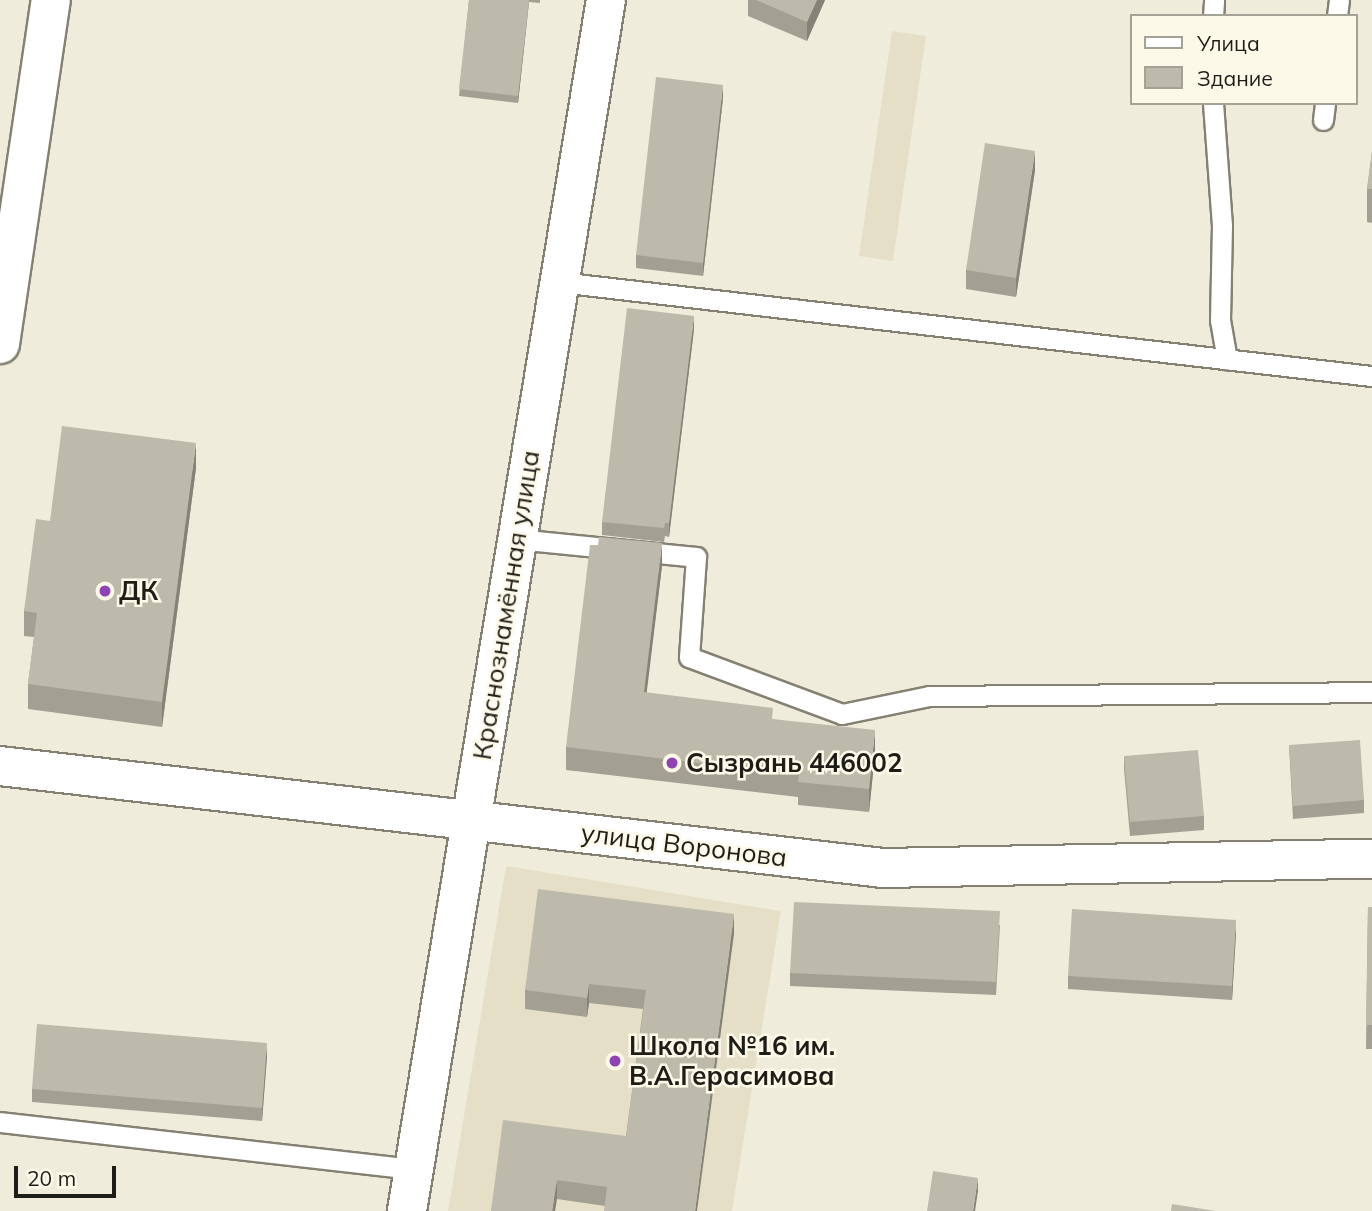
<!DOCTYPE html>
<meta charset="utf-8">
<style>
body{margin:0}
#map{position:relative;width:1372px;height:1211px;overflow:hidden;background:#f0ecdc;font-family:Mulish,sans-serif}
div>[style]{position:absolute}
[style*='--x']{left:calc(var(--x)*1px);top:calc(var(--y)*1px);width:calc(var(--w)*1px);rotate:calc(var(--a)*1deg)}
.built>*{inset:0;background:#e5dfc8}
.roads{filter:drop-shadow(2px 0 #848173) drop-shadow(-2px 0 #848173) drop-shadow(0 2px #848173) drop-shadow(0 -2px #848173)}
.service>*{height:19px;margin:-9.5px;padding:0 9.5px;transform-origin:9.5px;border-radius:9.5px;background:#fff}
.minor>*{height:38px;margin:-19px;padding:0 19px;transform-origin:19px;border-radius:19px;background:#fff}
.wall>*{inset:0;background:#a3a093}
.shaded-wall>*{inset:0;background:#858278}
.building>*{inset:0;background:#bebaab}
.dots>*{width:19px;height:19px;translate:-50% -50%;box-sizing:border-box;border:4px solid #fdf9e9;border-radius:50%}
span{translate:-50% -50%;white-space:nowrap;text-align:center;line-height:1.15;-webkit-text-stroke:5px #fdf9e9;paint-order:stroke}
.poi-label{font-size:26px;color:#1f1d18;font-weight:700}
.left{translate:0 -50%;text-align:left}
.street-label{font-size:26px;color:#1f1d18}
.legend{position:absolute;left:1130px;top:14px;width:228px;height:91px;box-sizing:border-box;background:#fdf9e9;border:2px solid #a4a195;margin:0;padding:9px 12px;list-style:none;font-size:21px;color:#1f1d18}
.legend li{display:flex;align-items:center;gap:14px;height:35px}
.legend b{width:35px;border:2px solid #a4a195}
.scale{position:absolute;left:14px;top:1166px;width:102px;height:32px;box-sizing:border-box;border:4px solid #1f1d18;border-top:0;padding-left:9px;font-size:21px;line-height:24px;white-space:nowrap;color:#1f1d18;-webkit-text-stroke:5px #fdf9e9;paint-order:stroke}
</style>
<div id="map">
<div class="built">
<div style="clip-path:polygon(892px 31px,926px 36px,893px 261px,859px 256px)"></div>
<div style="clip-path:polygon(506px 866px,781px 911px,732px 1211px,448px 1211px)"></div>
</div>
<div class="roads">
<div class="service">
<div style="--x:1213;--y:16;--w:16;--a:-86"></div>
<div style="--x:1337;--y:16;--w:16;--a:-83"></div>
<div style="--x:1213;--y:103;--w:122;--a:85.8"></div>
<div style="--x:1222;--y:225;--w:95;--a:91.2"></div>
<div style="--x:1220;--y:320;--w:40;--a:80"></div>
<div style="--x:1323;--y:120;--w:17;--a:-83"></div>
<div style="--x:559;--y:282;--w:818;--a:6.6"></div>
<div style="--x:516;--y:539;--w:181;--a:5.7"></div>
<div style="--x:696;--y:557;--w:100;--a:94"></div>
<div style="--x:689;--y:657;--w:163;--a:20.4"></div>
<div style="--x:842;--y:714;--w:89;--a:-11.7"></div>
<div style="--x:929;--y:696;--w:443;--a:-0.5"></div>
<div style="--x:0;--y:1122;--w:417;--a:6.5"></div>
</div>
<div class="minor">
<div style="--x:0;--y:344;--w:348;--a:-81.6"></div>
<div style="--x:0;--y:766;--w:889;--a:6.59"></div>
<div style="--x:883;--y:868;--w:489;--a:-1.1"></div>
<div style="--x:407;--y:1211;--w:1227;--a:-80.67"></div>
</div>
</div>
<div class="wall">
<div style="clip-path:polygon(469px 0,540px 0,540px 3px,529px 2px,518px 103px,459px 96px)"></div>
<div style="clip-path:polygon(748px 0,825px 0,807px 41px,748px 16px)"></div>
<div style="clip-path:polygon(723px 98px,703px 276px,636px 268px,636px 255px)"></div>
<div style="clip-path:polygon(1372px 152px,1372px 223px,1367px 222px,1367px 189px)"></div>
<div style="clip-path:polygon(1035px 170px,1016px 297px,966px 289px,966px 270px)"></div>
<div style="clip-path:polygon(694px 329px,669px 537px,665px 536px,664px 542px,602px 535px,602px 522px)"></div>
<div style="clip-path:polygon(196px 468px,162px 727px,28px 709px,28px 684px,34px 637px,24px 636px,24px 611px,50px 521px)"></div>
<div style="clip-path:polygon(662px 566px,646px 693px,773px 719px,875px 753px,869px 812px,798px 805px,798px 797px,566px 770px,566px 747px)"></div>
<div style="clip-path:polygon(1289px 745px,1364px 800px,1364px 813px,1293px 819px)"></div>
<div style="clip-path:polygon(1124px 756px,1204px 816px,1204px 830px,1130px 836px,1124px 769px)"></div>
<div style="clip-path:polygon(1368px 907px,1372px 907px,1372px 1049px,1366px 1049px)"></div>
<div style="clip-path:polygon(1000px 925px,996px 995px,790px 986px,790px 973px)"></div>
<div style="clip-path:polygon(1236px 933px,1232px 1000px,1068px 989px,1068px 976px)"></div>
<div style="clip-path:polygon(734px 934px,605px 1206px,557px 1199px,491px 1211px,626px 1136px,643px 1009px,589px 1003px,587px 1017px,525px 1009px,525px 990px)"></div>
<div style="clip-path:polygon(267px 1056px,262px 1121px,32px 1102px,32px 1089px)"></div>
</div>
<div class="shaded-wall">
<div style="clip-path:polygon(529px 0,529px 2px,518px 103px,518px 96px)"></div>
<div style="clip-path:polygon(817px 0,825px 0,807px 41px,807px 22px)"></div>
<div style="clip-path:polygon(723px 85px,723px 98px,703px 276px,703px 263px)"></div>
<div style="clip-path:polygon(1035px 151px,1035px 170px,1016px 297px,1016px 278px)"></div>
<div style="clip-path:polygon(694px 316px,694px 329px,669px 537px,669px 523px)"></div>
<div style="clip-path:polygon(196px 443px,196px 468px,162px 727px,162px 702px)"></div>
<div style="clip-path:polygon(662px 543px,662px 566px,644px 715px,644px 692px)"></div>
<div style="clip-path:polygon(875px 730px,875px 753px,869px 812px,869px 789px)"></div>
<div style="clip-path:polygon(734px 914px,734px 934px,697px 1211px,695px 1211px)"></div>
<div style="clip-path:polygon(1236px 920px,1236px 933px,1232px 1000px,1232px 986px)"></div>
<div style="clip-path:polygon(589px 984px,589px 1003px,587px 1017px,587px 998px)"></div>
<div style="clip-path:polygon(267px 1043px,267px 1056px,262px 1121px,262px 1108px)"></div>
<div style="clip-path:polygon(978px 1178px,978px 1191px,975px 1211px,973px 1211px)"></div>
<div style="clip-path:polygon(557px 1180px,557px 1199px,555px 1211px,552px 1211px)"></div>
</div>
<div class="building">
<div style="clip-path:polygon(469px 0,529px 0,518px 96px,459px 89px)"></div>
<div style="clip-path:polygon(756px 0,817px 0,807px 22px)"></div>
<div style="clip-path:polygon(656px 77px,723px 85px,703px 263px,636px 255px)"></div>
<div style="clip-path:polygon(985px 143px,1035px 151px,1016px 278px,966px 270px)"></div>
<div style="clip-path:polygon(1372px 152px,1372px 189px,1367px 189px)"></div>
<div style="clip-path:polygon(627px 308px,694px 316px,669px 523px,665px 523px,664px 528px,602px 522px)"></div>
<div style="clip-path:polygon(62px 426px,196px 443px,162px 702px,28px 684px,37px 613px,24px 611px,36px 519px,50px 521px)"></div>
<div style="clip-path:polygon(599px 537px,662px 543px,644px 692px,773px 708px,772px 719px,875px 730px,869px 789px,798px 782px,799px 775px,566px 747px,590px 545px,598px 545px)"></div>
<div style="clip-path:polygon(1360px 740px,1364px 800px,1293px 806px,1289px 745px)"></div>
<div style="clip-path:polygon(1198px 750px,1204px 816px,1130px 822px,1124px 756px)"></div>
<div style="clip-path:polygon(538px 889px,734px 914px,695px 1211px,604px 1211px,607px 1187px,557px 1180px,552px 1211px,491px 1211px,503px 1120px,626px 1136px,646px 990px,589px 984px,587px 998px,525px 990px)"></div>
<div style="clip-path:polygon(794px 902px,1000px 911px,996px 982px,790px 973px)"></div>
<div style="clip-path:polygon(1368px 907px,1372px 907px,1372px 1025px,1366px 1025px)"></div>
<div style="clip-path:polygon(1072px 909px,1236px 920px,1232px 986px,1068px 976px)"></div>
<div style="clip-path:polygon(37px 1024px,267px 1043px,262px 1108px,32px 1089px)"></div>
<div style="clip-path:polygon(933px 1171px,978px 1178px,973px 1211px,927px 1211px)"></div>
<div style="clip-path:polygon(1172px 1204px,1216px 1211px,1171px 1211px)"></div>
</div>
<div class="dots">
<div style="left:105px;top:591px;background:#9143b4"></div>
<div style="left:672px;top:763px;background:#9143b4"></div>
<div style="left:615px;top:1061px;background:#9143b4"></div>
</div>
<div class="poi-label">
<span class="left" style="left:119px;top:591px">ДК</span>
<span class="left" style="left:686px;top:763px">Сызрань 446002</span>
<span class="left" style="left:629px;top:1061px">Школа №16 им.<br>В.А.Герасимова</span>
</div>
<div class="street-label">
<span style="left:506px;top:605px;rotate:-81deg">Краснознамённая улица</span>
<span style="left:684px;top:845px;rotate:7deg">улица Воронова</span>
</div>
<ul class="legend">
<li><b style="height:9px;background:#fff"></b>Улица</li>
<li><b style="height:19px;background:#bebaab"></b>Здание</li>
</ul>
<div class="scale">20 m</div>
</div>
